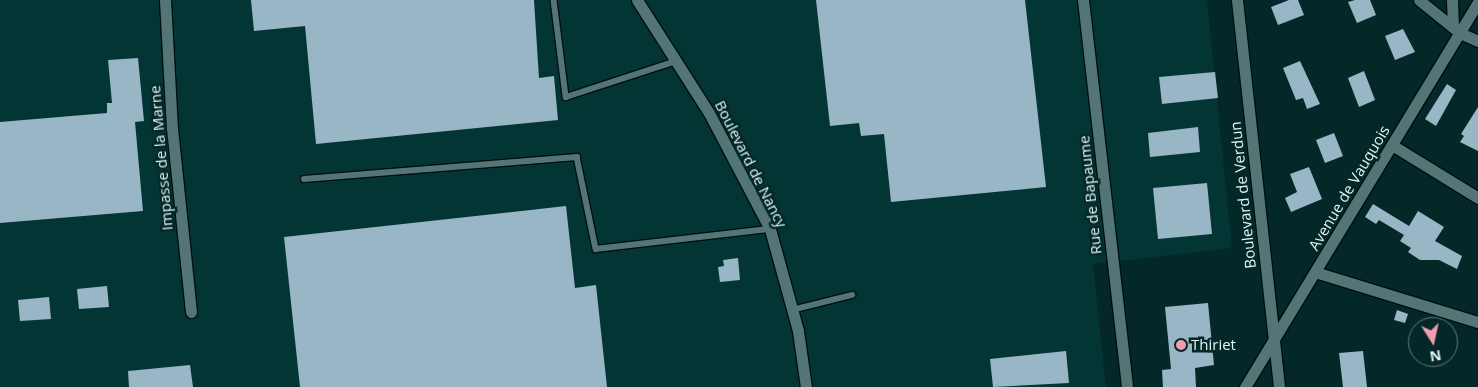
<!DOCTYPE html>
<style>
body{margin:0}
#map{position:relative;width:1478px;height:387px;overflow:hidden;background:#042828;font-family:"Open Sans",sans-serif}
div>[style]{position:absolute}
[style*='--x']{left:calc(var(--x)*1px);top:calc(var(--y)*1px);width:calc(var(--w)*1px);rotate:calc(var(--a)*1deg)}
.built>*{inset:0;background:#043535}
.building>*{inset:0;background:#98b6c5}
.roads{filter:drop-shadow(1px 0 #000f10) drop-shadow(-1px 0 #000f10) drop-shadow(0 1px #000f10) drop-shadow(0 -1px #000f10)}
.lane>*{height:5.5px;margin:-2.75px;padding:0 2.75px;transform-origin:2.75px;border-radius:2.75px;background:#537575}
.street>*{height:11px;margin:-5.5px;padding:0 5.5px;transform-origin:5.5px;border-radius:5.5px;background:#537575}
.dots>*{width:14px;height:14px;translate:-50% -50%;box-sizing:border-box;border:2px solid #042828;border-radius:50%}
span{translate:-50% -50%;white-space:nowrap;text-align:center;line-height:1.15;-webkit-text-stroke:5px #042828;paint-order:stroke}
.street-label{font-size:15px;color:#e1f4f4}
.poi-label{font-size:15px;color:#e1f4f4}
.left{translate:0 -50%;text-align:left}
.north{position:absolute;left:1408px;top:317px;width:50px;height:50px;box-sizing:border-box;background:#042828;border:1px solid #5c7a7a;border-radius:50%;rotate:170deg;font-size:14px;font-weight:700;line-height:20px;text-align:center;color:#e1f4f4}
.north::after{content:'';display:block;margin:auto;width:18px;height:22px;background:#f29aae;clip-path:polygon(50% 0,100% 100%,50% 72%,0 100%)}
</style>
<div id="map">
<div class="built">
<div style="clip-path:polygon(0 0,1207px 0,1232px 248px,1093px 264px,1106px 387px,0 387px)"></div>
</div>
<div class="building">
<div style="clip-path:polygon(251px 0,534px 0,539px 78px,554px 76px,558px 120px,316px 144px,305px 26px,254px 31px)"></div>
<div style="clip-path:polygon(816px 0,1025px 0,1046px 187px,891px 202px,884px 134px,861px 136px,859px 123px,830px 126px)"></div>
<div style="clip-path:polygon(1289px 0,1298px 0,1304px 15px,1278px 25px,1271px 7px)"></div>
<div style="clip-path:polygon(1355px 0,1370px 0,1376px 15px,1357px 23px,1348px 2px)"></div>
<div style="clip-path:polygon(1403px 29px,1415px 52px,1395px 60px,1385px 36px)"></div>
<div style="clip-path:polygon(138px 58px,144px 121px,135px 122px,143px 211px,0 223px,0 122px,107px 113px,107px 103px,112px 103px,108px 60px)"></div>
<div style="clip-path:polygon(1300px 61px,1320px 104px,1307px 109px,1303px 98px,1296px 100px,1283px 68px)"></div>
<div style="clip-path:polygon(1364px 71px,1375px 100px,1359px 107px,1348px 78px)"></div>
<div style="clip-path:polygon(1215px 72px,1218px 98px,1162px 104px,1159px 77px)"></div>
<div style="clip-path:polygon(1447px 84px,1456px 90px,1436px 126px,1425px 119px)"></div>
<div style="clip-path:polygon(1478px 107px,1478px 151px,1460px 142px,1464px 136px,1461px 134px)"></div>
<div style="clip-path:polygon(1198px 127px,1200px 152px,1150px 157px,1148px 133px)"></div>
<div style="clip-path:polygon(1334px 133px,1343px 156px,1325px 163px,1316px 140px)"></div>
<div style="clip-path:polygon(1309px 167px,1322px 199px,1291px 212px,1285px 198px,1297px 192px,1290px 174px)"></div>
<div style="clip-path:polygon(1207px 183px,1212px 234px,1158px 239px,1153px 188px)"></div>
<div style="clip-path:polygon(1373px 204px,1409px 226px,1418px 211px,1444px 227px,1435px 241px,1462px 256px,1457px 269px,1439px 260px,1420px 260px,1408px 252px,1411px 248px,1400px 241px,1404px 235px,1379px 220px,1376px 224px,1365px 217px)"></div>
<div style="clip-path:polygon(566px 206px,575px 288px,596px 285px,607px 387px,300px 387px,284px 237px)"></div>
<div style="clip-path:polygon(738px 258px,740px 280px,720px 282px,718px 267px,724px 266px,723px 260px)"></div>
<div style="clip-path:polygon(107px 286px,109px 307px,79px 309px,77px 289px)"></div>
<div style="clip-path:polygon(49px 297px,51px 319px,20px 321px,18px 300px)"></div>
<div style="clip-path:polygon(1208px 303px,1214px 365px,1195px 368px,1196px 387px,1163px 387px,1162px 370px,1171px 369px,1165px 307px)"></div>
<div style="clip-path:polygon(1397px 310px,1408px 314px,1405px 323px,1394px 320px)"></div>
<div style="clip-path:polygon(1066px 351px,1069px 383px,993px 387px,990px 359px)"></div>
<div style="clip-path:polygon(1363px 351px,1367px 387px,1343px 387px,1339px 353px)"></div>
<div style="clip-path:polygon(190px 365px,193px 387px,129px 387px,128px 371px)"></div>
</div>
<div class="roads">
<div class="lane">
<div style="--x:554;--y:0;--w:98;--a:82.9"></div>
<div style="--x:566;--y:97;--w:116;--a:-18.1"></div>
<div style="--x:304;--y:179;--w:274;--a:-4.6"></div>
<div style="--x:577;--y:157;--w:94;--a:78.3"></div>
<div style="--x:596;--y:249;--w:175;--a:-6.6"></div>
<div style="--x:792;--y:310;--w:62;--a:-14"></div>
</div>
<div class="street">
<div style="--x:165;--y:0;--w:128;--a:86.9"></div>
<div style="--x:172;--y:128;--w:185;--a:84.1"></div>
<div style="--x:637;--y:0;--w:134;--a:57.5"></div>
<div style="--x:709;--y:113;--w:131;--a:62.3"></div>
<div style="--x:770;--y:229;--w:106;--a:74.6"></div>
<div style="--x:798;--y:331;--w:57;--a:81.9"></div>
<div style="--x:1083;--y:0;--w:389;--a:83.5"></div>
<div style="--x:1237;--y:0;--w:389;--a:83.8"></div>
<div style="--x:1419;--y:0;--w:53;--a:38.8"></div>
<div style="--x:1460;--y:33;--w:20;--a:24"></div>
<div style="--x:1452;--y:0;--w:27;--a:88"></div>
<div style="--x:1392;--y:145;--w:101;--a:31.6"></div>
<div style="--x:1315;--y:272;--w:170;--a:17.1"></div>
<div style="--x:1245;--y:387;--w:449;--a:-58.8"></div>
</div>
</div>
<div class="dots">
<div style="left:1181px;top:345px;background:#f29aae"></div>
</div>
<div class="street-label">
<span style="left:161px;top:158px;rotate:-95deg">Impasse de la Marne</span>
<span style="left:751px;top:164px;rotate:63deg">Boulevard de Nancy</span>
<span style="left:1349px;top:188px;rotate:-59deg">Avenue de Vauquois</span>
<span style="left:1090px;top:195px;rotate:-96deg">Rue de Bapaume</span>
<span style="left:1243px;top:195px;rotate:-96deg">Boulevard de Verdun</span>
</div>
<div class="poi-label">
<span class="left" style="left:1191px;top:345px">Thiriet</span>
</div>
<div class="north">N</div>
</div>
